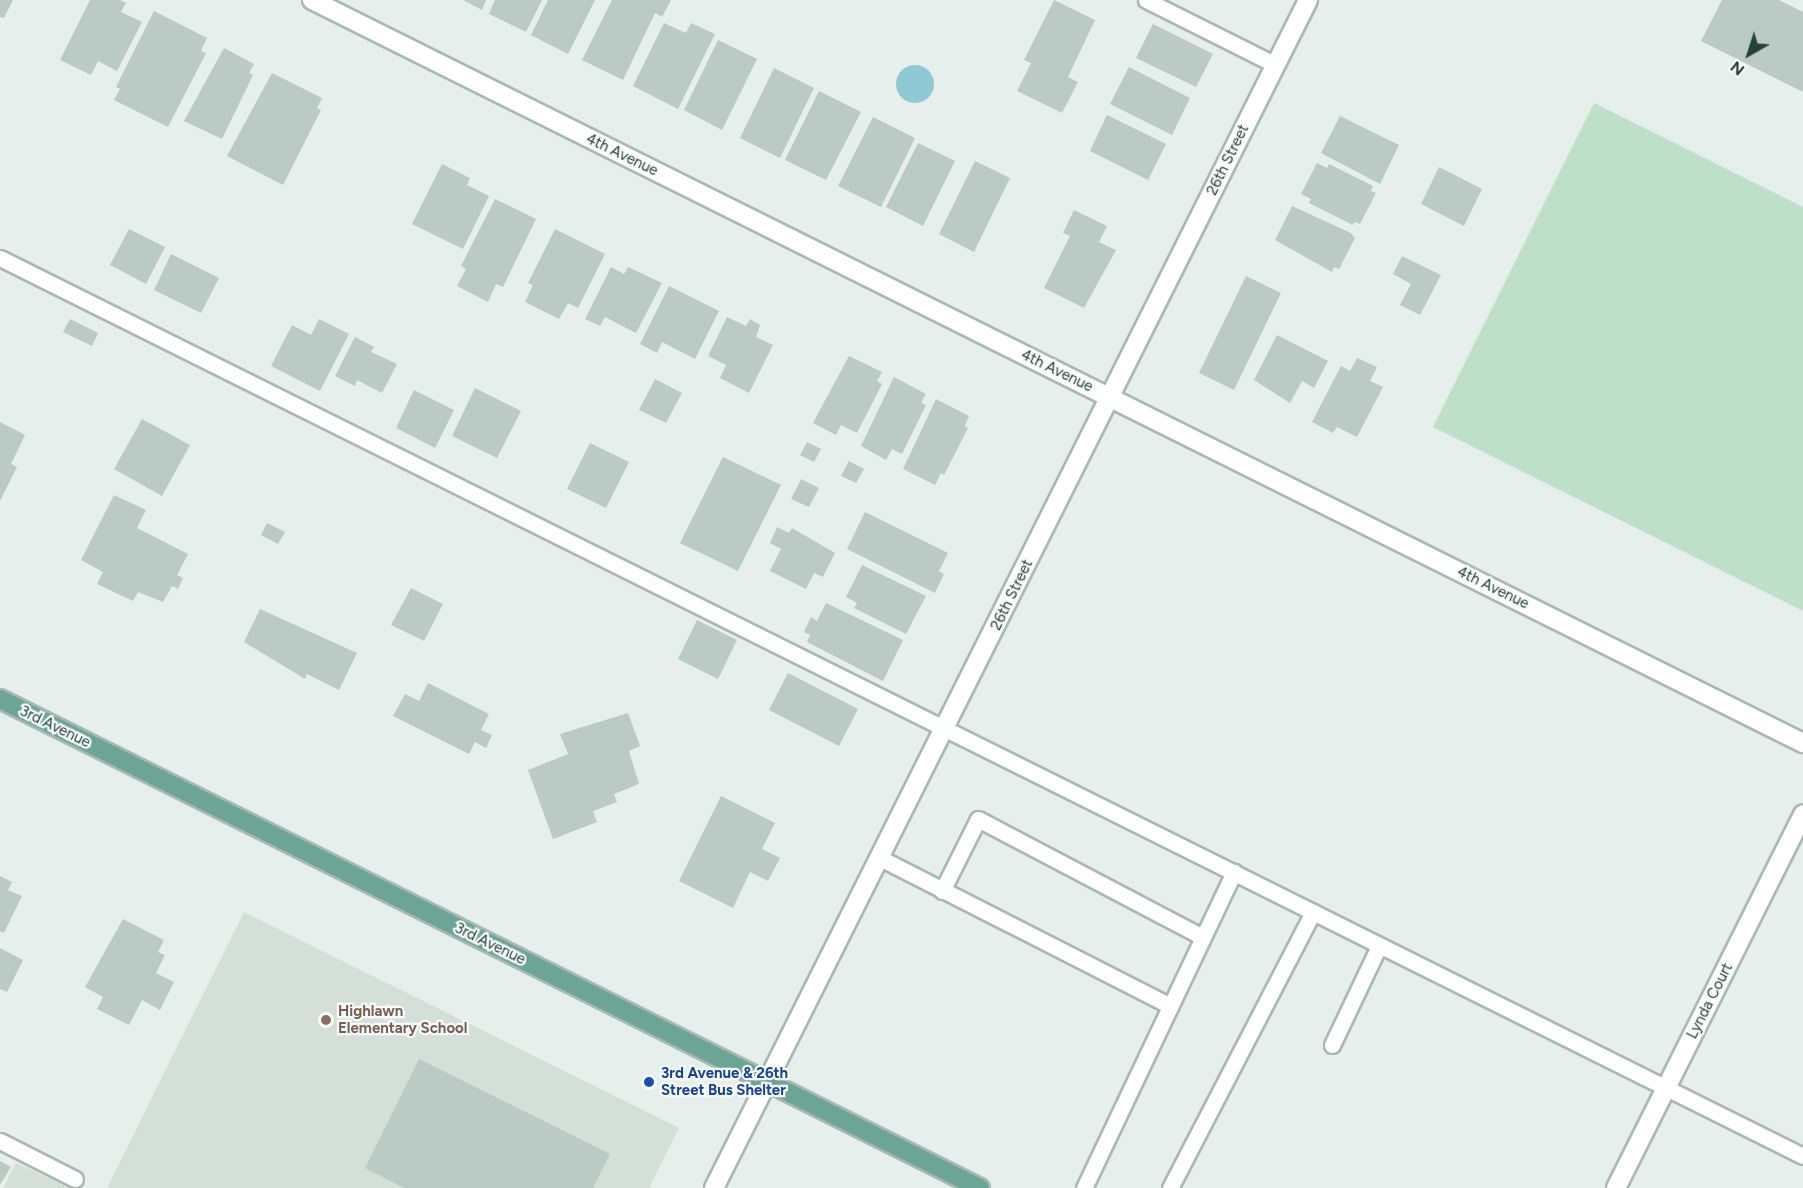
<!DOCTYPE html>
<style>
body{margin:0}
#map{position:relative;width:1803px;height:1188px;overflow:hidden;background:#e6efeb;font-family:Figtree,sans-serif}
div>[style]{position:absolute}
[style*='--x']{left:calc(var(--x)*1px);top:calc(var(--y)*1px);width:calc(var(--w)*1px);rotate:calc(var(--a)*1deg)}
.built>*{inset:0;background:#d4dfda}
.green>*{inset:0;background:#bfe0c8}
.water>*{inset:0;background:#8ec9d4}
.round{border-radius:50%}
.building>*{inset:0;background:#bbcac4}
.roads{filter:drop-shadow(2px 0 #a8b8b2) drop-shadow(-2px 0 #a8b8b2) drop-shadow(0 2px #a8b8b2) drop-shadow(0 -2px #a8b8b2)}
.service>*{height:15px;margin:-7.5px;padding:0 7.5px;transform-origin:7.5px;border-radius:7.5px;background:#fff}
.minor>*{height:18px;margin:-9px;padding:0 9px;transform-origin:9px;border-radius:9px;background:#fff}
.primary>*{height:18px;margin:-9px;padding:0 9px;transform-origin:9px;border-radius:9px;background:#6aa596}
.dots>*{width:16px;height:16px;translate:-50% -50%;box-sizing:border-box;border:3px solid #f7fbf9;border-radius:50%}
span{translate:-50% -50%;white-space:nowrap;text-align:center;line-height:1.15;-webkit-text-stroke:4.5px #f7fbf9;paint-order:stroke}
.street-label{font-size:15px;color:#24423a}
.education-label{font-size:15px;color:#785e54;font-weight:700}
.left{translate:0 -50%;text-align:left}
.transit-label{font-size:15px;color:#164399;font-weight:700}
.north{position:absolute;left:1719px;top:24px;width:60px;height:60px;-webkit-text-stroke:4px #f7fbf9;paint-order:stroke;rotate:219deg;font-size:16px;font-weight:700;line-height:24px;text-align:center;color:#24423a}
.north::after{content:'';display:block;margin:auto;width:21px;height:27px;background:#24423a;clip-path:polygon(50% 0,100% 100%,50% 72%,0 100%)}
</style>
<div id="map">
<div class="built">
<div style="clip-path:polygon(244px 912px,679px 1128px,649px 1188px,107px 1188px)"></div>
<div style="clip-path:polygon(16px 1163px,70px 1188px,3px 1188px)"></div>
</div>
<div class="green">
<div style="clip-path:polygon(1594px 103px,1803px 207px,1803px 611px,1433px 427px)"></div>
</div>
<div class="water">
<div class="round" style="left:896px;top:65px;width:38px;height:38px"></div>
</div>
<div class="building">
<div style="clip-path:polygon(0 0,13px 0,4px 18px,0 17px)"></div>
<div style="clip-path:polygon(90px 0,120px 0,126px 3px,121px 12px,142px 22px,117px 71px,98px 61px,91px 75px,60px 60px)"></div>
<div style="clip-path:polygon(463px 0,486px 0,482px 10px)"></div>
<div style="clip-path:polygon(495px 0,542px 0,526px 32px,489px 14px)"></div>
<div style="clip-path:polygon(548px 0,595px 0,568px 54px,531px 35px)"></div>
<div style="clip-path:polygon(612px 0,671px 0,662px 17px,655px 13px,623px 80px,582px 60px)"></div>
<div style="clip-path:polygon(1054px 0,1095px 20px,1068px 77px,1078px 82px,1062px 113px,1017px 91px,1031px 63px,1024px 60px)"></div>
<div style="clip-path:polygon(1722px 0,1779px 0,1803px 12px,1803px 92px,1701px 41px)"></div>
<div style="clip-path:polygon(154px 11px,207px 38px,201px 51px,206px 53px,168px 127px,114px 100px,120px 89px,116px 87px)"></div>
<div style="clip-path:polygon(664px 23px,686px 33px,691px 23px,715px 34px,678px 109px,633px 86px)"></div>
<div style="clip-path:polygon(1153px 24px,1213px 54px,1196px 87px,1136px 58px)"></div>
<div style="clip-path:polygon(718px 40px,757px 59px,722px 130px,684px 110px)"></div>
<div style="clip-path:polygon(224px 48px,254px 64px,249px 73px,253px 75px,222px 139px,184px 121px)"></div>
<div style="clip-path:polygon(1129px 67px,1190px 98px,1172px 135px,1110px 104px)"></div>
<div style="clip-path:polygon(774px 68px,814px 88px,780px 158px,740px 138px)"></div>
<div style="clip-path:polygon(272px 73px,322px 98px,317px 108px,321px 110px,283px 185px,227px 156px)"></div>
<div style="clip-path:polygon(819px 91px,861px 112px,826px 180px,785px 160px)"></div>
<div style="clip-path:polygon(1107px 115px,1166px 144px,1148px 180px,1090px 151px)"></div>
<div style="clip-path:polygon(1340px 116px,1399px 145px,1380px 184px,1321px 153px)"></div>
<div style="clip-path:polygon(873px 117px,915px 138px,881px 207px,838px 186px)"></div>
<div style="clip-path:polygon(918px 143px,955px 161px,923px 226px,886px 207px)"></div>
<div style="clip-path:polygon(975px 161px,1010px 178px,974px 252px,939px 234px)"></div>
<div style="clip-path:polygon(1317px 163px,1327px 168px,1329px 164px,1373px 186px,1371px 191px,1376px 193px,1360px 224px,1355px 222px,1353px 225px,1309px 203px,1311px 199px,1301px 194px)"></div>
<div style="clip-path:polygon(442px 164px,470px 178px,467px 185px,489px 196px,463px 249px,412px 224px)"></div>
<div style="clip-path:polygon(1439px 167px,1482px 189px,1464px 226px,1421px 204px)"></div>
<div style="clip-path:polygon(495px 199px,536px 219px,503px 287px,496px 284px,488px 302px,457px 286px,466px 269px,461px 266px)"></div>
<div style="clip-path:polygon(1292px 206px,1351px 233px,1355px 238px,1339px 269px,1334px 267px,1332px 272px,1275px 240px)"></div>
<div style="clip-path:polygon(1074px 210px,1107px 226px,1099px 242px,1116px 250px,1084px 308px,1044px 288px,1070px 236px,1063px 233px)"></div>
<div style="clip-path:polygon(129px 229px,165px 247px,146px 284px,110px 265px)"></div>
<div style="clip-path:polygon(555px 229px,605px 254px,578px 308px,568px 303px,559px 319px,525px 302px,533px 285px,528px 283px)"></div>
<div style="clip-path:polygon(171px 254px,219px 278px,201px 313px,154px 290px)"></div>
<div style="clip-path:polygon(1402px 256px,1441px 275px,1420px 315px,1400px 305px,1411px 284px,1393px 274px)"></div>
<div style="clip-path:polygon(611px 267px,624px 274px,628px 267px,662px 283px,636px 333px,605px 317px,600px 326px,585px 319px)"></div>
<div style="clip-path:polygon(1246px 276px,1281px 293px,1234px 390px,1199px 373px)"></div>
<div style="clip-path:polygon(669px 286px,719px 311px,695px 359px,662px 342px,657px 353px,640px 344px)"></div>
<div style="clip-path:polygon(727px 317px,746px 326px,750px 319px,760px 325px,756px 337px,773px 345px,749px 393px,720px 378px,726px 365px,708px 356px)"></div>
<div style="clip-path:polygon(70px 319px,98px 333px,92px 346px,63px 332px)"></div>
<div style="clip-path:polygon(319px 319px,349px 334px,320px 391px,271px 366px,292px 325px,311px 335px)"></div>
<div style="clip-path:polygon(1277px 335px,1328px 361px,1314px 388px,1302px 381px,1290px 403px,1254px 380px)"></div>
<div style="clip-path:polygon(355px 337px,374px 347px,371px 352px,397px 364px,382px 393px,357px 380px,355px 386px,335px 376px)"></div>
<div style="clip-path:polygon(849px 356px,882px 372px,877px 381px,882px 384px,857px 433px,841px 425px,836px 435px,813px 423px)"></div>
<div style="clip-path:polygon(1357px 358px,1377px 367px,1370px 381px,1383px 387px,1357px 437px,1337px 427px,1333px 433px,1312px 422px,1341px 366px,1350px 371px)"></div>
<div style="clip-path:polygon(894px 377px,926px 394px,921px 403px,926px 405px,902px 454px,892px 449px,886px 460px,861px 446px)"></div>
<div style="clip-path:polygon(655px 379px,682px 393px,666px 423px,639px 410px)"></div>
<div style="clip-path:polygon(475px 388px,521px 411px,497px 458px,452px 436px)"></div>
<div style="clip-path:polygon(414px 390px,454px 410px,435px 448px,396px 428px)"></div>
<div style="clip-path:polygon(936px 399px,969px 416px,965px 426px,968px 428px,944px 475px,941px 473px,935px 485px,903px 469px)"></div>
<div style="clip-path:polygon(142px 419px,190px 445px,162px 496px,114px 469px)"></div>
<div style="clip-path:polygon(0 422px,25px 435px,11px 464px,17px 467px,0 501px)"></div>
<div style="clip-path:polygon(807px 442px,821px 449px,814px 462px,800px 455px)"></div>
<div style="clip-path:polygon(590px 443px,629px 462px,606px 508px,567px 489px)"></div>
<div style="clip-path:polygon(723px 457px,781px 485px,738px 571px,680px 543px)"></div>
<div style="clip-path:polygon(849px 461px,864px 469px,856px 483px,841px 476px)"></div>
<div style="clip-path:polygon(801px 479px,819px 488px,809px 507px,791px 499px)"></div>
<div style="clip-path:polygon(114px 495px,146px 510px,137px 528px,188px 554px,177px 575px,183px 578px,178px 589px,172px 586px,163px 602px,138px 592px,133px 601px,97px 584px,103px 572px,81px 560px)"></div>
<div style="clip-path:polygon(865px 512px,948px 553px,939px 571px,944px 574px,935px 593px,847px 549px)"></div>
<div style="clip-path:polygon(267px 523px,285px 532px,278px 544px,261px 535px)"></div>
<div style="clip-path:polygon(777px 527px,789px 533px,792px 528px,835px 553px,823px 577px,814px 573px,806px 589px,770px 571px,781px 549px,770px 543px)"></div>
<div style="clip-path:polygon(862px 565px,926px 596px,906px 634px,854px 608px,857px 603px,846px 597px)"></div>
<div style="clip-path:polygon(411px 588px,443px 604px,424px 641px,391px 625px)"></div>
<div style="clip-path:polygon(826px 603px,903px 640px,883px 681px,807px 642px,810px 635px,804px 632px,811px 617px,817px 621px)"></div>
<div style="clip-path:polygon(260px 609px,357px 653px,339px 690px,307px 674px,305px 679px,244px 642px)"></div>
<div style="clip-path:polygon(697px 620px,737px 640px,718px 679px,678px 659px)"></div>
<div style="clip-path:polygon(788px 673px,858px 709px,839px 746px,769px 710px)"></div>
<div style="clip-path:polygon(428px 683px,489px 714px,481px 730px,492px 735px,486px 748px,475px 742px,469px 754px,393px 716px,405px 694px,419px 701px)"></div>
<div style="clip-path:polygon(628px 713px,640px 746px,629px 751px,639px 784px,614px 794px,617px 802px,593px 811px,597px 822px,553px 839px,528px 770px,568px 754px,560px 734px)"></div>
<div style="clip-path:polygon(721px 796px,775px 823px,762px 849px,780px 858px,768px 881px,750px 872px,733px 908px,679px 881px)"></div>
<div style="clip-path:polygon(0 876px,12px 882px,8px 890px,22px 896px,4px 933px,0 931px)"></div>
<div style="clip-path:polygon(123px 919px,164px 940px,158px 952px,165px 955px,156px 973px,174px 982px,160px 1010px,142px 1000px,129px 1025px,97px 1009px,103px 997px,85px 987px)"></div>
<div style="clip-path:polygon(0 948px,23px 960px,7px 992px,0 989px)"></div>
<div style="clip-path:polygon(419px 1059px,610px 1154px,593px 1188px,404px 1188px,365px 1168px)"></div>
<div style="clip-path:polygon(0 1161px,11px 1167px,0 1185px)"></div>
</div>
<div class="roads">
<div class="service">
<div style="--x:1146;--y:0;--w:145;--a:26.6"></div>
<div style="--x:0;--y:258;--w:2014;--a:26.48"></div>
<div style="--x:880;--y:858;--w:326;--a:27"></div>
<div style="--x:942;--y:891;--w:80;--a:-63.4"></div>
<div style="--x:978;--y:819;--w:254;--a:27.7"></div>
<div style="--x:1332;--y:1045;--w:110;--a:-64.6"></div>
<div style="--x:0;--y:1141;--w:84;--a:26.9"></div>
<div style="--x:1084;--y:1188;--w:350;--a:-64.6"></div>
<div style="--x:1170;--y:1188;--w:311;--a:-62.6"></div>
</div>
<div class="minor">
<div style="--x:312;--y:0;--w:1666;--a:26.49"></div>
<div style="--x:714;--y:1188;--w:1328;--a:-63.43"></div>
<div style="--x:1616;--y:1188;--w:418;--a:-63.4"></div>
</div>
<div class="primary">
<div style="--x:0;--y:699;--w:1095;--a:26.52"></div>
</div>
</div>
<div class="dots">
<div style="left:326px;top:1020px;background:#8d6e63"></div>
<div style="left:649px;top:1082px;background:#1a4fb4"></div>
</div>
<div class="street-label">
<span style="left:622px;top:155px;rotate:26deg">4th Avenue</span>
<span style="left:1228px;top:160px;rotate:-64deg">26th Street</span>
<span style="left:1057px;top:371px;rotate:26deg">4th Avenue</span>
<span style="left:1493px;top:588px;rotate:26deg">4th Avenue</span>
<span style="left:1012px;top:595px;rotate:-64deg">26th Street</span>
<span style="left:55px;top:727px;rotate:26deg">3rd Avenue</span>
<span style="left:490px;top:944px;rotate:26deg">3rd Avenue</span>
<span style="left:1710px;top:1001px;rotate:-63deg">Lynda Court</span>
</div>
<div class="education-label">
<span class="left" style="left:338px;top:1020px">Highlawn<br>Elementary School</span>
</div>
<div class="transit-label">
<span class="left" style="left:661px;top:1082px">3rd Avenue &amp; 26th<br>Street Bus Shelter</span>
</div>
<div class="north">N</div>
</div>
